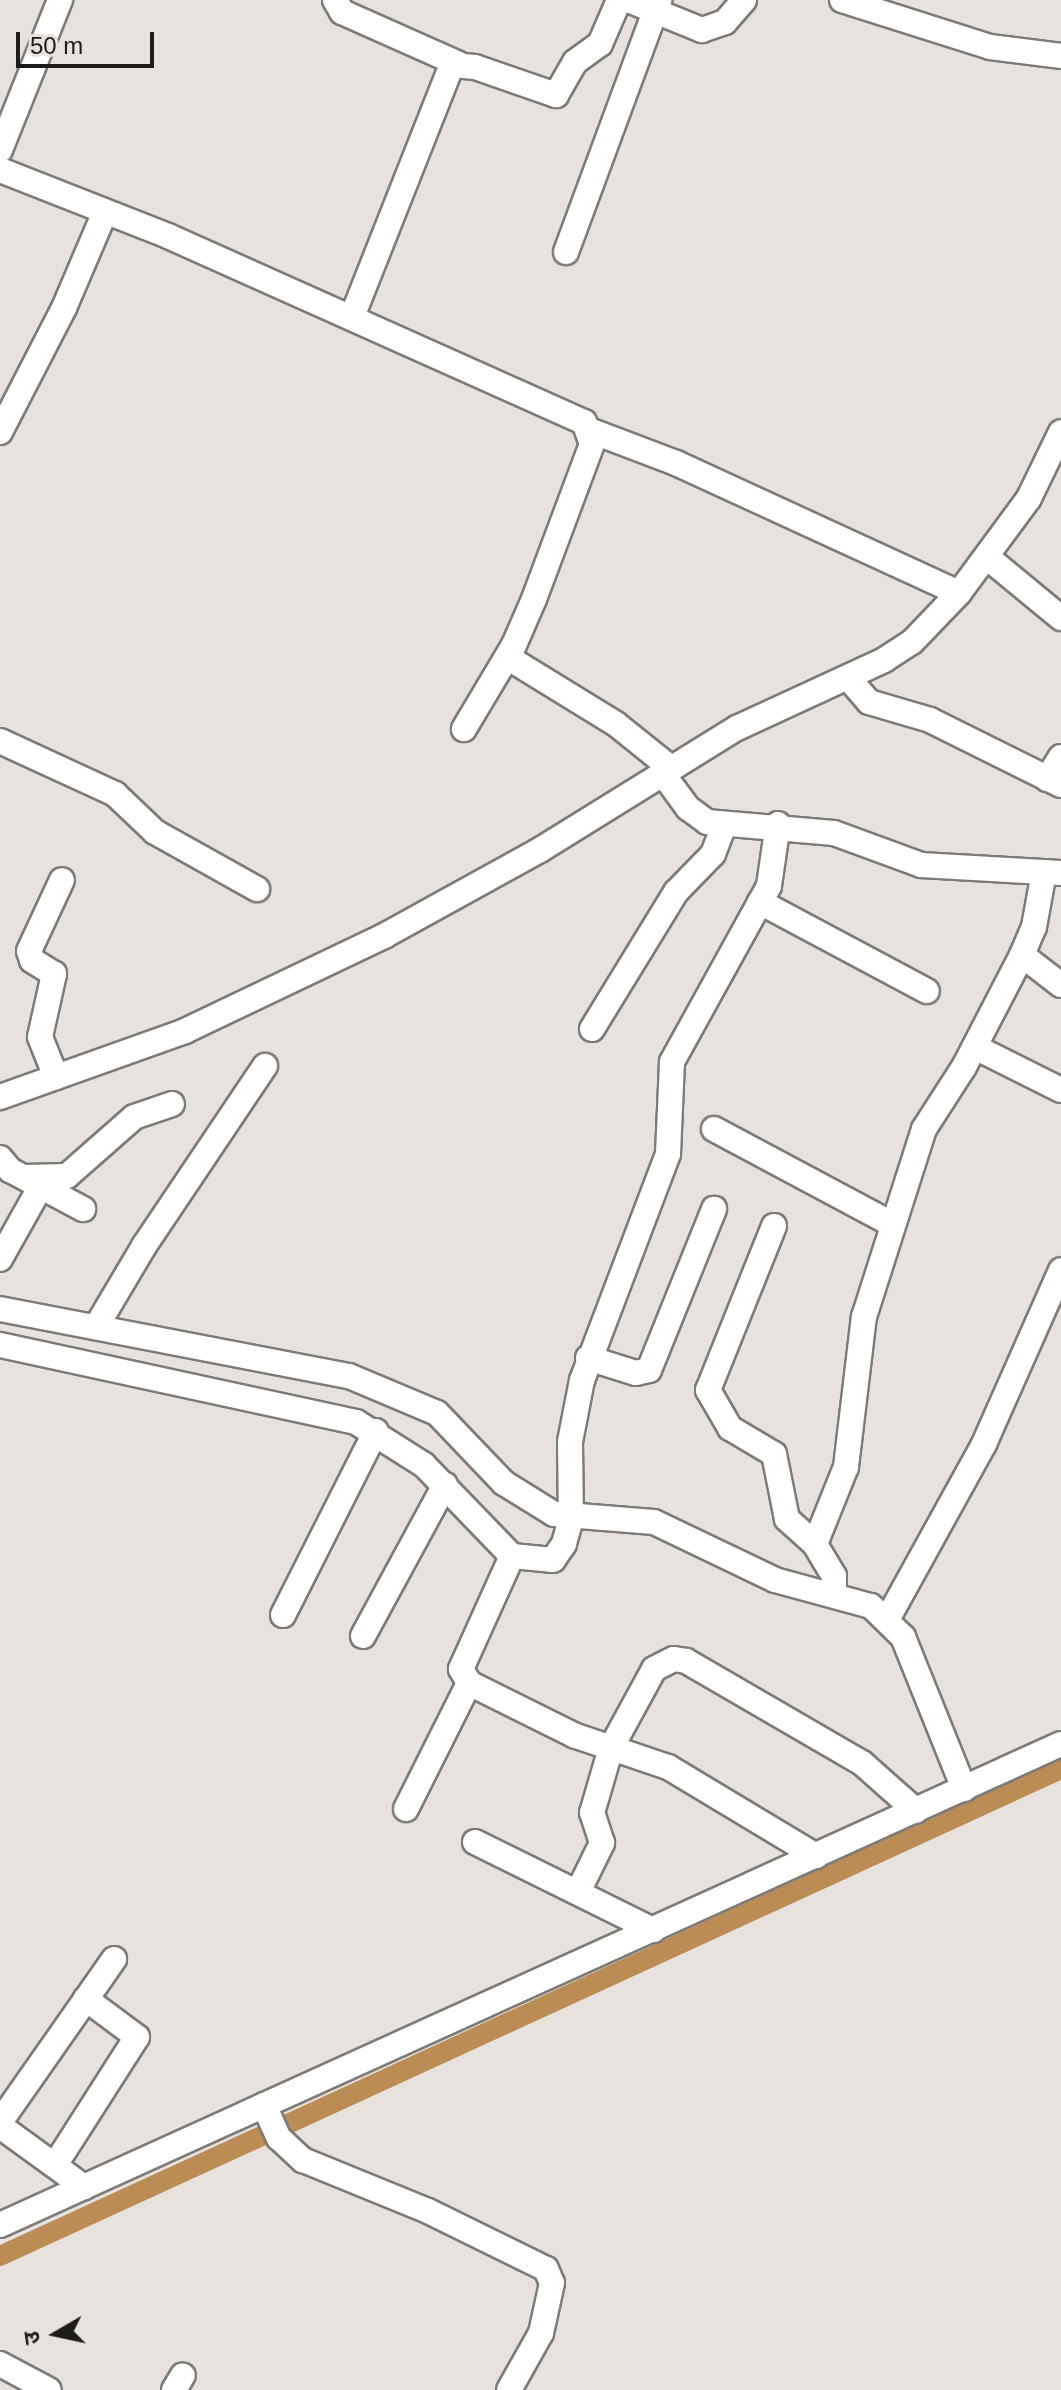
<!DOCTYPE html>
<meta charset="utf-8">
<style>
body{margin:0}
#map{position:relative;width:1061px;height:2390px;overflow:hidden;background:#e7e2dd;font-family:Helvetica,"Noto Sans Devanagari",sans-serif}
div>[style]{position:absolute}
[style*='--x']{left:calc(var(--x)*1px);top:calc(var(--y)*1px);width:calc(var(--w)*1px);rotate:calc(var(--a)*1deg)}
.canal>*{height:20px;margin:-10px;padding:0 10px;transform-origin:10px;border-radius:10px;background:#bb8c54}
.roads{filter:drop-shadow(2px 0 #7e7a75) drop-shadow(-2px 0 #7e7a75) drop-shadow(0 2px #7e7a75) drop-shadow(0 -2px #7e7a75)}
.minor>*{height:24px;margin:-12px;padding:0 12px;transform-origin:12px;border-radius:12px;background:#fff}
span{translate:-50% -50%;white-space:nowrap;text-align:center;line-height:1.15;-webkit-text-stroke:8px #e7e2dd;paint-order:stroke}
.north{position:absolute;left:16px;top:2294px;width:80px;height:80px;-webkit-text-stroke:6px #e7e2dd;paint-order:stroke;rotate:261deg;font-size:22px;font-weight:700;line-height:32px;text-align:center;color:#1e1c1a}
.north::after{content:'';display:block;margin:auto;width:28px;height:36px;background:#1e1c1a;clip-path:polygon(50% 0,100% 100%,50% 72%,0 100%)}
.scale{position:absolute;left:16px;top:32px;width:138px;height:36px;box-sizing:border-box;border:4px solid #1e1c1a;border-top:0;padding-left:10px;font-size:24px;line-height:28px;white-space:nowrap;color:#1e1c1a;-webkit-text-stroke:6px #e7e2dd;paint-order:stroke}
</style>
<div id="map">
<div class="canal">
<div style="--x:0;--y:2256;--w:1167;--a:-24.66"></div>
</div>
<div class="roads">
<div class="minor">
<div style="--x:335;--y:0;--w:14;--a:60"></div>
<div style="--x:342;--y:12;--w:128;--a:24"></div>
<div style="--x:628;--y:0;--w:80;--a:22.1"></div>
<div style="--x:702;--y:30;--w:24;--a:-19"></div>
<div style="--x:725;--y:22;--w:29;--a:-49"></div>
<div style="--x:842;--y:0;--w:155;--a:17.6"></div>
<div style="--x:990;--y:47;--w:72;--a:7.2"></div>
<div style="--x:0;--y:150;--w:162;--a:-68.2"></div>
<div style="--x:0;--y:170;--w:180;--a:21.4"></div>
<div style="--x:168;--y:236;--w:456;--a:24.1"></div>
<div style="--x:584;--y:422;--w:23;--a:70"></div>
<div style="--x:592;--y:444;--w:165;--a:110.5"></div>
<div style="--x:534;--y:599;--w:50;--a:113.5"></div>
<div style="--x:514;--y:645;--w:98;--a:120.8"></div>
<div style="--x:566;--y:252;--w:269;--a:-69.7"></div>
<div style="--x:352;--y:317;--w:271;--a:-68.4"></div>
<div style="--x:452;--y:65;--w:23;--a:5"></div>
<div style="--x:475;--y:67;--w:86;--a:19.1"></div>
<div style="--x:556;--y:95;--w:38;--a:-60"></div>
<div style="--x:575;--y:62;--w:31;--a:-36"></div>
<div style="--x:600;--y:44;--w:48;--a:-66.6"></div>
<div style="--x:589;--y:430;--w:93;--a:20.8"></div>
<div style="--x:676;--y:463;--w:311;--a:24.7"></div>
<div style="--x:0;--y:432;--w:140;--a:-62.7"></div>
<div style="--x:64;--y:308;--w:102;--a:-66.9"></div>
<div style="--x:987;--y:557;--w:96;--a:39.5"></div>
<div style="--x:507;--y:657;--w:128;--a:31.6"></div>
<div style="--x:616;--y:724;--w:70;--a:38.7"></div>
<div style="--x:849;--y:679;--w:30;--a:49"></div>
<div style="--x:869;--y:702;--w:64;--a:16.4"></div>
<div style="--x:930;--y:720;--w:146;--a:26.4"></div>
<div style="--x:0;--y:741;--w:127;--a:24.7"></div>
<div style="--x:115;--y:794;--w:55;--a:43.5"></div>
<div style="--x:155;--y:832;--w:117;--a:29.2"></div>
<div style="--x:663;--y:774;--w:42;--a:53.7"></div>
<div style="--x:688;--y:808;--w:24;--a:36"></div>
<div style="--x:707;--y:822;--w:127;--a:5"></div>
<div style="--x:834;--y:833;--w:93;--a:20.2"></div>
<div style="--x:921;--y:865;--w:140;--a:3.3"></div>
<div style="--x:1047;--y:779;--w:26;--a:-58"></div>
<div style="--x:778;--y:824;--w:63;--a:98.3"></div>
<div style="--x:769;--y:886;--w:201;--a:118.9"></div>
<div style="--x:672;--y:1062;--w:92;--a:92.5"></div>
<div style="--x:668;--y:1154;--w:242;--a:110.8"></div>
<div style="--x:582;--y:1380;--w:63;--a:101"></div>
<div style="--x:570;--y:1442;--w:77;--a:89.3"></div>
<div style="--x:571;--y:1519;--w:26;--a:106"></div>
<div style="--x:564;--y:1544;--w:19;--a:125"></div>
<div style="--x:553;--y:1560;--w:41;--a:-174.4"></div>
<div style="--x:512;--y:1556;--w:124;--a:114.3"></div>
<div style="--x:461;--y:1669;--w:16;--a:60"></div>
<div style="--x:469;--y:1683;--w:119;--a:26.4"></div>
<div style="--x:576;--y:1736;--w:97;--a:18.6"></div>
<div style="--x:668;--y:1767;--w:173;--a:31"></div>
<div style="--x:760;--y:902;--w:189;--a:28.1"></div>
<div style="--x:1022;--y:955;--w:49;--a:37.6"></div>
<div style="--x:592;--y:1029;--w:161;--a:-58.5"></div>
<div style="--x:676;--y:892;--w:53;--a:-45.8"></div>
<div style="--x:713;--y:854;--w:31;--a:-69"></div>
<div style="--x:975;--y:1047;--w:96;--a:26.6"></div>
<div style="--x:56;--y:1077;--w:43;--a:-111.8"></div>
<div style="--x:40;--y:1037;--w:65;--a:-77.5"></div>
<div style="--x:54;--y:974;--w:26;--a:-148"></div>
<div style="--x:32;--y:960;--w:9;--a:-108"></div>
<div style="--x:29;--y:951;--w:78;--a:-65.1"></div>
<div style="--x:0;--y:1097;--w:196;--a:-19.6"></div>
<div style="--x:185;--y:1031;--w:221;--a:-25.5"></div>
<div style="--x:384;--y:936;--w:178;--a:-28.9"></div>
<div style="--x:540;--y:850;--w:232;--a:-31.8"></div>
<div style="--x:737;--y:728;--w:162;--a:-24.8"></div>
<div style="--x:884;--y:660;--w:33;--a:-33"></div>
<div style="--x:912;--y:642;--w:68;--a:-46.2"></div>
<div style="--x:959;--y:593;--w:118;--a:-53.6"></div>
<div style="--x:1029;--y:498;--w:73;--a:-64.1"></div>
<div style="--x:714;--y:1129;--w:202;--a:28.1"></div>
<div style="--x:0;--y:1158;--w:16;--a:50"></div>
<div style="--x:10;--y:1170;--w:83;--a:28.1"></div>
<div style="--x:24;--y:1177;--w:43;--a:-1.3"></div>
<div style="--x:67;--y:1176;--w:89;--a:-41.4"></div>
<div style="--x:134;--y:1117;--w:40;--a:-18.9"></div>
<div style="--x:774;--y:1226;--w:177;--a:111.9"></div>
<div style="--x:708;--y:1390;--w:44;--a:59.9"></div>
<div style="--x:730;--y:1428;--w:51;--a:30.6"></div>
<div style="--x:774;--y:1454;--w:66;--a:78.7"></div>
<div style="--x:787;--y:1519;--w:38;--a:42"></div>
<div style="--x:0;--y:1259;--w:84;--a:-60.7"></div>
<div style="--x:0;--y:1309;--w:355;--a:10.9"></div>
<div style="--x:349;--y:1376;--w:95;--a:22.8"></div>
<div style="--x:437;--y:1413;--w:97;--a:46.3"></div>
<div style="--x:504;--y:1483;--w:59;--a:31.8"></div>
<div style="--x:554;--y:1514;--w:100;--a:4.6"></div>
<div style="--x:654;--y:1522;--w:134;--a:25.6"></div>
<div style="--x:775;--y:1580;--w:99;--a:15.2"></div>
<div style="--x:871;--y:1606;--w:45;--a:44.1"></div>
<div style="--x:903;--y:1637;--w:164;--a:68.1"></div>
<div style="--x:96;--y:1327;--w:94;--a:-59.3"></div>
<div style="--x:144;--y:1246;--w:217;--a:-56.1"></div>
<div style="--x:0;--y:1345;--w:364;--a:12.2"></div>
<div style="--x:356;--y:1422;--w:80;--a:32.3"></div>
<div style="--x:424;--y:1465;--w:127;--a:46"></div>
<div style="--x:588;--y:1358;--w:50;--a:17.4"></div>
<div style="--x:636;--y:1373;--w:13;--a:-13"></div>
<div style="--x:649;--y:1370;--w:174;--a:-68"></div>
<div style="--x:834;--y:1594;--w:18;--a:-90"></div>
<div style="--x:834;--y:1576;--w:37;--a:-121"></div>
<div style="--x:815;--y:1544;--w:83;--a:-68.1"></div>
<div style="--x:846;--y:1467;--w:151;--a:-83.2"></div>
<div style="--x:864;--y:1317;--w:197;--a:-72.3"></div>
<div style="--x:924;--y:1129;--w:74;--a:-57.2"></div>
<div style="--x:964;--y:1067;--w:126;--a:-62.6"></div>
<div style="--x:1022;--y:955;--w:30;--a:-67"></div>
<div style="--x:1034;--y:927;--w:56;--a:-79.7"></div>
<div style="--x:283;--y:1615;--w:206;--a:-63.2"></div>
<div style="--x:888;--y:1618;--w:199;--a:-61.1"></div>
<div style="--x:984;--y:1444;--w:190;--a:-66.1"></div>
<div style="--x:363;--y:1636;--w:172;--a:-61.5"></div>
<div style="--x:406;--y:1809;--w:141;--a:-63.4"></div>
<div style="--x:475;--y:1842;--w:199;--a:26.3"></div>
<div style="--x:578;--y:1892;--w:55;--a:-63.9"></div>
<div style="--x:602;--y:1843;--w:32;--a:-108"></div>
<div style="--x:592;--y:1813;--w:68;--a:-73.7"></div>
<div style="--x:611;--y:1748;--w:90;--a:-61.4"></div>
<div style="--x:654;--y:1669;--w:22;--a:-27"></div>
<div style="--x:674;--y:1659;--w:12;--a:9"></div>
<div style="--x:686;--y:1661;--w:203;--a:30.1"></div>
<div style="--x:862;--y:1763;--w:72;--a:41.6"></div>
<div style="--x:264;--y:2105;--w:36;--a:66"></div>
<div style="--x:279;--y:2138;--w:33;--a:43"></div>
<div style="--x:303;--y:2160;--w:135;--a:22.2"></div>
<div style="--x:428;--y:2211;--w:131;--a:26.2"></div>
<div style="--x:546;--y:2269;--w:15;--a:67"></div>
<div style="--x:552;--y:2283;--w:51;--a:102.4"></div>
<div style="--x:541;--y:2333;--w:65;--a:119.3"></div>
<div style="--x:0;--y:2122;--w:199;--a:-55"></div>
<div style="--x:0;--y:2126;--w:104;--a:36"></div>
<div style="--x:55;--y:2165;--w:152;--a:-57.4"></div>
<div style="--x:137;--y:2037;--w:64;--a:-143.3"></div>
<div style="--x:0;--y:2225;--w:1165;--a:-24.39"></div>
<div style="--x:0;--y:2364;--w:55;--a:28"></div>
<div style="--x:174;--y:2390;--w:17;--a:-59"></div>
</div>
</div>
<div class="north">उ</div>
<div class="scale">50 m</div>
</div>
